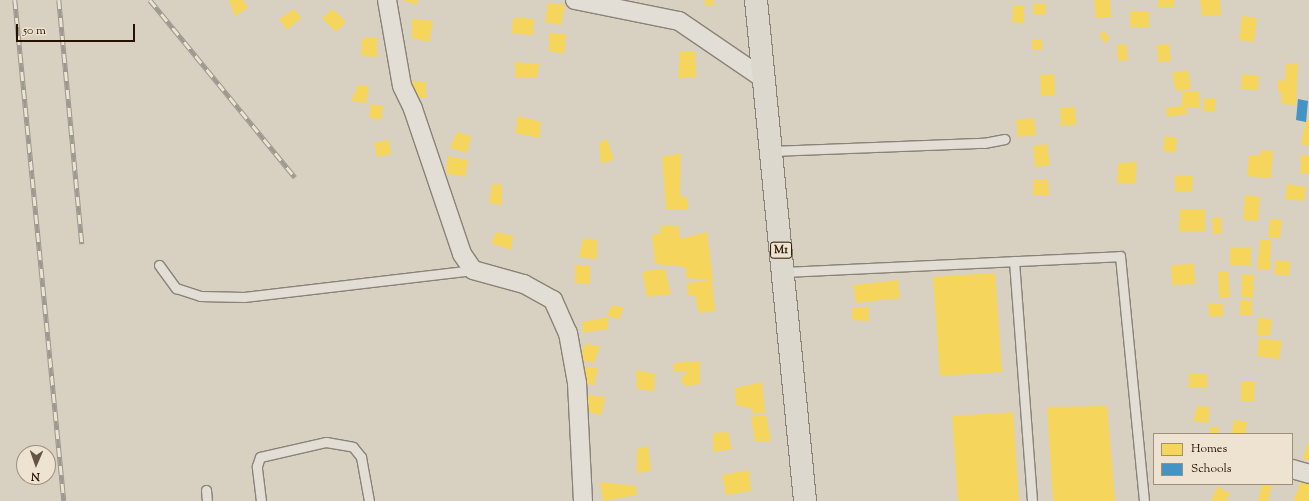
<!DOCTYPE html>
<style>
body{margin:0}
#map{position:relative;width:1309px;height:501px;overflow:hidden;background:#d8d0c0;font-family:"Sorts Mill Goudy",serif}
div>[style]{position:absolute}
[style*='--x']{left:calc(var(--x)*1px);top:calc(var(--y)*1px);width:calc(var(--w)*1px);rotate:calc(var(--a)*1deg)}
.homes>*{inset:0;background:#f6d55c}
.schools>*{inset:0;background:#4393c3}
.roads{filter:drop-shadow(1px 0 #898277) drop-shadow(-1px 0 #898277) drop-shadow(0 1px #898277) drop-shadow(0 -1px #898277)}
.lane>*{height:9px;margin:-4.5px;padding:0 4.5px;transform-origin:4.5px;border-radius:4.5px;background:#e2ded5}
.street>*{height:18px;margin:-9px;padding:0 9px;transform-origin:9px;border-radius:9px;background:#e2ded5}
.primary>*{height:22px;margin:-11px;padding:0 11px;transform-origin:11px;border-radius:11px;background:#ddd8ce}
.rail>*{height:4.5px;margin-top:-2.25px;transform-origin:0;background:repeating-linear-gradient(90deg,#ede3d0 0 9px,#9d9890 0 18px);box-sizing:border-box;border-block:1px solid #9d9890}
span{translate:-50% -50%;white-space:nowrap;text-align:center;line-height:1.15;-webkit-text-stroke:4px #ede3d0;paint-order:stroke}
.shield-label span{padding:1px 3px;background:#ede3d0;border:1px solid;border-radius:3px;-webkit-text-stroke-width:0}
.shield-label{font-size:11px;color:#271200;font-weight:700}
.legend{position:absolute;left:1153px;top:433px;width:140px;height:52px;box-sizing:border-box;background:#ede3d0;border:1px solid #9e8f7d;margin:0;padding:5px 7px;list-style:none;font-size:12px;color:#271200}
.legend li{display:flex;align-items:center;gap:8px;height:20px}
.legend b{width:20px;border:1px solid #9e8f7d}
.north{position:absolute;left:16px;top:445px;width:40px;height:40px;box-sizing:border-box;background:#ede3d0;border:1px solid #9e8f7d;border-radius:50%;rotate:182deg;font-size:11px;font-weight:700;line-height:16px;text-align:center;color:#271200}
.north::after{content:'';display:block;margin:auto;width:14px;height:18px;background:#655443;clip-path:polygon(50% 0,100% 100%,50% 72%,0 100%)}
.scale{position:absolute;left:16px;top:24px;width:119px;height:18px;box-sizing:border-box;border:2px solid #271200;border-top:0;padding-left:5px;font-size:12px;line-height:14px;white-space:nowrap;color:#271200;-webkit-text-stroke:3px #ede3d0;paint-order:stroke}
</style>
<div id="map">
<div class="homes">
<div style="clip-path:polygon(229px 0,243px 0,248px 8px,235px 16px)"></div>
<div style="clip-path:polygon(402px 0,418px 0,417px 5px)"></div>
<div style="clip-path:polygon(705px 0,713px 0,714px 5px,705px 5px)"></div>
<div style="clip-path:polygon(1094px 0,1110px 0,1111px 17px,1096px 18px)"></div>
<div style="clip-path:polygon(1158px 0,1174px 0,1174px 7px,1158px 7px)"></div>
<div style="clip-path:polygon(1200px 0,1220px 0,1221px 15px,1202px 16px)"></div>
<div style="clip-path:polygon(548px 3px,565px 5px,561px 25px,545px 22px)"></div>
<div style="clip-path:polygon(1034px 3px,1046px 4px,1045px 15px,1033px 14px)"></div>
<div style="clip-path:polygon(1013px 6px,1024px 6px,1024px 23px,1012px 22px)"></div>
<div style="clip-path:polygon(294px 9px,301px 18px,287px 30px,279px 19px)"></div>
<div style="clip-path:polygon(333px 9px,346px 22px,336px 32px,322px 18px)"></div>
<div style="clip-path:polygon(1130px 11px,1149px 11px,1149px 27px,1130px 27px)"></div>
<div style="clip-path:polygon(1242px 16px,1257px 18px,1254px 42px,1239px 40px)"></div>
<div style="clip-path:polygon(514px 17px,534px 19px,533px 35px,511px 33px)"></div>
<div style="clip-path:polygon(412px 19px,433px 21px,429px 42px,412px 38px)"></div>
<div style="clip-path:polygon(1104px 31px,1110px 39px,1105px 43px,1099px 35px)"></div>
<div style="clip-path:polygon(549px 33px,566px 34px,564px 54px,549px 51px)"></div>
<div style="clip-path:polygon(377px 37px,377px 57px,361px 56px,362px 38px)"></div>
<div style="clip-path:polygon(1032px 40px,1042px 40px,1042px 50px,1032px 50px)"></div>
<div style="clip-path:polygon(1126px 44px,1128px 60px,1118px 61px,1117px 45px)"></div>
<div style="clip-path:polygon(1169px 44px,1171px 61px,1158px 62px,1157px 45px)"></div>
<div style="clip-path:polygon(680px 52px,695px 52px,696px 77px,678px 78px)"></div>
<div style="clip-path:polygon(515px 62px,539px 64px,537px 78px,515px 78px)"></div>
<div style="clip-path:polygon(1286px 63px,1298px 63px,1296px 105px,1281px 104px,1282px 93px,1278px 92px,1278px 80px,1285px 81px)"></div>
<div style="clip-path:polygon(1188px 70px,1191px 89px,1176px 91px,1172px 73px)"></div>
<div style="clip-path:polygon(1054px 74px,1055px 95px,1041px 96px,1040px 75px)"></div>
<div style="clip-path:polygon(1242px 74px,1259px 76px,1258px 90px,1241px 89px)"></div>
<div style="clip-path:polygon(407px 81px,426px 82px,426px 98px,410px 97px)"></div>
<div style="clip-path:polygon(358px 85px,369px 86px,366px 103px,351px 101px)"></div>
<div style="clip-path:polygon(1199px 91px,1200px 108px,1186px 108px,1187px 114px,1167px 117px,1166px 108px,1182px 106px,1182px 92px)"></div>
<div style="clip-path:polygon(1204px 98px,1216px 99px,1215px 111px,1203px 111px)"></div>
<div style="clip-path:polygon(371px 104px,383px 106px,381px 120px,369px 117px)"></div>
<div style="clip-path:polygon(1075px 107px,1076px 125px,1061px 125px,1060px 108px)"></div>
<div style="clip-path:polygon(518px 116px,541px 122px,539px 138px,515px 133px)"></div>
<div style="clip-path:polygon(1034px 118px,1036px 135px,1018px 137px,1016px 120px)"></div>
<div style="clip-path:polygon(1306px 119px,1309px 119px,1309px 146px,1301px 144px)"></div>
<div style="clip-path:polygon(457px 132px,471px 136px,467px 153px,450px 148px)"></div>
<div style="clip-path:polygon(1165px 136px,1177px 138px,1175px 153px,1163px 151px)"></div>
<div style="clip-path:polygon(607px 139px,614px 160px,601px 163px,599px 143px)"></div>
<div style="clip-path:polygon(389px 140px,391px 154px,377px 157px,374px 143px)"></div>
<div style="clip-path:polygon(1047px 144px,1050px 165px,1035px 167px,1033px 146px)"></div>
<div style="clip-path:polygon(1261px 150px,1273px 151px,1271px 178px,1247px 176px,1249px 155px,1259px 155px)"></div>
<div style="clip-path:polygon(681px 153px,680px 195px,688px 199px,688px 209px,666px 209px,662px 157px)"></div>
<div style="clip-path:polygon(1301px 155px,1309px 156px,1309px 174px,1300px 173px)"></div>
<div style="clip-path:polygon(448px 156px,468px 160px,465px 177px,446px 173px)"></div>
<div style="clip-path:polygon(1137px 162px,1135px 184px,1117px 183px,1118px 163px)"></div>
<div style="clip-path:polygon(1175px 175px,1193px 176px,1192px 191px,1175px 191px)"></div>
<div style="clip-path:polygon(1033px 179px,1048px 179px,1049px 196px,1033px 196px)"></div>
<div style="clip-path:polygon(492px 184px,502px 185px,502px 205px,489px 203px)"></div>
<div style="clip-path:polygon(1287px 184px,1306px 187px,1304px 201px,1285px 199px)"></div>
<div style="clip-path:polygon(1245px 195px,1260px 197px,1258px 221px,1243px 220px)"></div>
<div style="clip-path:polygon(1180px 209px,1205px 209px,1205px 231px,1179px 231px)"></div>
<div style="clip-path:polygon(1221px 217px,1222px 234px,1213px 234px,1212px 218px)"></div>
<div style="clip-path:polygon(1270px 219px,1282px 220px,1280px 238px,1268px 237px)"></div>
<div style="clip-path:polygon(661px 226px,679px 226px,680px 239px,707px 232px,713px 280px,686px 278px,686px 267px,655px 264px,652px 235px,661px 233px)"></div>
<div style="clip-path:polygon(496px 232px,513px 236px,511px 250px,491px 243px)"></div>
<div style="clip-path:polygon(583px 238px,597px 240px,597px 259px,579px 257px)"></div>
<div style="clip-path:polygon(1260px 240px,1271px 240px,1270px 270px,1257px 270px)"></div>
<div style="clip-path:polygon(1230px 247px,1251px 247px,1251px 265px,1230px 265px)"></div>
<div style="clip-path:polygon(1276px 260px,1291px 262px,1289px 276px,1274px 274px)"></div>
<div style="clip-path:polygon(1194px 264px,1195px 284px,1172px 285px,1171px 265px)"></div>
<div style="clip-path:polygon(575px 265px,590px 265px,590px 284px,575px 283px)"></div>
<div style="clip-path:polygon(665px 269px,671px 294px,647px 297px,642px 271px)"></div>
<div style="clip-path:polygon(1228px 271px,1230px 298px,1219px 298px,1218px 272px)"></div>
<div style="clip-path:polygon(995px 273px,1002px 372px,940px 376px,933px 277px)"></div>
<div style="clip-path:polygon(1242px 274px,1254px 275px,1253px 298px,1241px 297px)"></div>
<div style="clip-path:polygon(712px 280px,715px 311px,699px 313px,695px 296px,688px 295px,687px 283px)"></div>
<div style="clip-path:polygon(898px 280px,900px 298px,856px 303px,853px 285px)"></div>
<div style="clip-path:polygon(1240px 300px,1252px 301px,1252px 316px,1240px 316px)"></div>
<div style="clip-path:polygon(1208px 303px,1223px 303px,1223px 316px,1209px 317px)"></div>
<div style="clip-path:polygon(612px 305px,624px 308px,619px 319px,607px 316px)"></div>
<div style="clip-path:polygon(852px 307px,869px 307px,869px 321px,852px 320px)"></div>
<div style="clip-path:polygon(608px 317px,608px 329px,583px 333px,582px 322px)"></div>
<div style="clip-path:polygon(1258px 318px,1272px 319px,1270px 336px,1257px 335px)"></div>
<div style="clip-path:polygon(1259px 338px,1282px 341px,1279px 359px,1257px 356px)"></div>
<div style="clip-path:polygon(585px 344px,600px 346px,594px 363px,578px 359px)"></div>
<div style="clip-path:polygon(700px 361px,700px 384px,685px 386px,680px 379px,687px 372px,674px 371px,673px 363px)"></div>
<div style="clip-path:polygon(582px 366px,598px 368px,594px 385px,580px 383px)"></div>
<div style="clip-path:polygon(636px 370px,655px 374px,654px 391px,637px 389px)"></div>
<div style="clip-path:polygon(1189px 374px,1207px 374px,1207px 387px,1189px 387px)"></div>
<div style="clip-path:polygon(1241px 381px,1255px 381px,1254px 401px,1241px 401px)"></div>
<div style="clip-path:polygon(762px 382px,765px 412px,754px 414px,750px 408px,736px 405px,735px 388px)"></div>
<div style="clip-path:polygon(587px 395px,605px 397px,601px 415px,584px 411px)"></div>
<div style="clip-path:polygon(1107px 406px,1115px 501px,1053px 501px,1047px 407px)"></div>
<div style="clip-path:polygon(1197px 406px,1210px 407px,1208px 423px,1193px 421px)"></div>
<div style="clip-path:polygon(1013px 412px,1019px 501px,958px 501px,952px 416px)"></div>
<div style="clip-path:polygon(766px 415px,771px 441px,755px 441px,751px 417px)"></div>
<div style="clip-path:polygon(1234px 420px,1247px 422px,1245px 434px,1231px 434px)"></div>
<div style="clip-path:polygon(1210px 427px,1219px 427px,1218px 434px,1210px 434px)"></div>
<div style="clip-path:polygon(728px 432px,732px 449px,713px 452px,713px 433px)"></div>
<div style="clip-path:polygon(1308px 443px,1309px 443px,1309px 460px,1303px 459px)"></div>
<div style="clip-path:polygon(648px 446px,651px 471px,637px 473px,637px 449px)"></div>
<div style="clip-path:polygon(749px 470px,751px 491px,726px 495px,722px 475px)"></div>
<div style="clip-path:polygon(1303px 477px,1309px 480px,1309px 501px,1293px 501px)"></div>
<div style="clip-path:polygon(600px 482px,636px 486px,637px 495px,603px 501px)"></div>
<div style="clip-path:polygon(1262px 484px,1272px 484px,1268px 501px,1258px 501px)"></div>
<div style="clip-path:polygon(1217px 487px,1230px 493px,1226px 501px,1211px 501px)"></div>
</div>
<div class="schools">
<div style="clip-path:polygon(1298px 99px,1308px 101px,1306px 122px,1296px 120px)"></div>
</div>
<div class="roads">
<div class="lane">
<div style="--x:771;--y:151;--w:213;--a:-2.2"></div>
<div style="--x:984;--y:143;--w:21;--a:-11"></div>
<div style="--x:1014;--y:261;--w:241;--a:85.7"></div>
<div style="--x:159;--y:265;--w:29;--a:54"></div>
<div style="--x:176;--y:288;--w:25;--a:18"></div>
<div style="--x:200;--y:296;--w:44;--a:1.3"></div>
<div style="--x:244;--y:297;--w:231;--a:-6.7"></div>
<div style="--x:783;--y:272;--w:337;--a:-2.7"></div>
<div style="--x:1120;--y:256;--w:246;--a:84.4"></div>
<div style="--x:206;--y:490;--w:11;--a:85"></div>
<div style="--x:261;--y:501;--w:35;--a:-97"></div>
<div style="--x:257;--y:466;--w:9;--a:-72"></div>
<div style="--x:260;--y:457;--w:68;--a:-12.8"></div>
<div style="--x:326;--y:442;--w:27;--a:10"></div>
<div style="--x:353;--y:447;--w:13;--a:51"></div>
<div style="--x:361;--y:457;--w:45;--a:79.7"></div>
</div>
<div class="street">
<div style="--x:387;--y:0;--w:87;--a:80.1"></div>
<div style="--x:402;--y:86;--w:25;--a:64"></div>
<div style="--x:413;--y:109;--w:153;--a:71.3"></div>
<div style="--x:462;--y:254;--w:19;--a:55"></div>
<div style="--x:473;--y:270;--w:53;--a:15.4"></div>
<div style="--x:524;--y:284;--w:33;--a:29"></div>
<div style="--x:553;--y:300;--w:36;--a:66"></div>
<div style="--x:568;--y:333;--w:51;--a:79.8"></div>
<div style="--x:577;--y:383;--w:118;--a:87.1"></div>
<div style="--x:575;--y:0;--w:106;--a:11.4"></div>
<div style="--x:679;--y:21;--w:103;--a:34.3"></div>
<div style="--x:1292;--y:469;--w:18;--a:16"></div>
</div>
<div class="primary">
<div style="--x:756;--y:0;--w:503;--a:84.41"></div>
</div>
</div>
<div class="rail">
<div style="--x:15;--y:0;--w:503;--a:84.41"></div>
<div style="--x:59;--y:0;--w:245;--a:84.6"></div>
<div style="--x:150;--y:0;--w:229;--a:50.7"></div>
</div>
<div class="shield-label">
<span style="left:781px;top:250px">M1</span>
</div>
<ul class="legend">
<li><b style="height:11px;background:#f6d55c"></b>Homes</li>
<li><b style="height:11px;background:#4393c3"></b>Schools</li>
</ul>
<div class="north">N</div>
<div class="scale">50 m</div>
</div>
